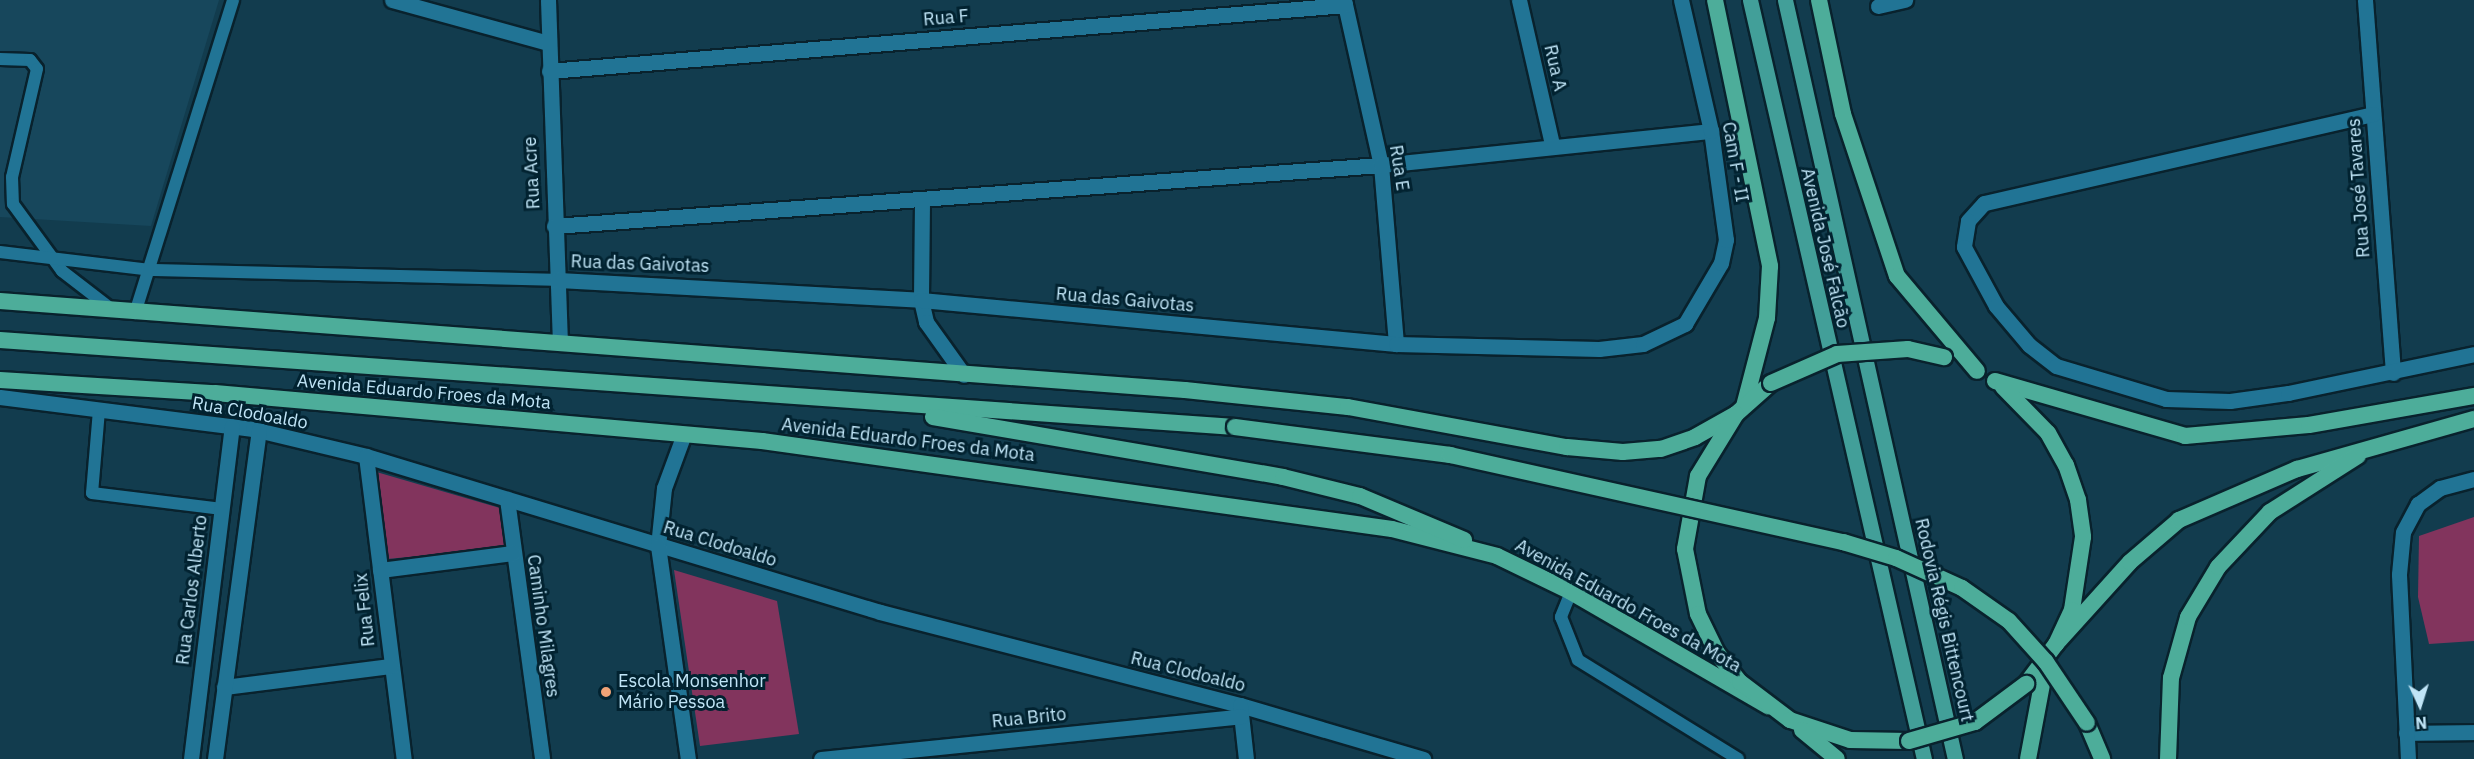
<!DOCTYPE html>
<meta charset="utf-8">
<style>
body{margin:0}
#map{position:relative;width:2474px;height:759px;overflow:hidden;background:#123c4e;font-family:"IBM Plex Sans",sans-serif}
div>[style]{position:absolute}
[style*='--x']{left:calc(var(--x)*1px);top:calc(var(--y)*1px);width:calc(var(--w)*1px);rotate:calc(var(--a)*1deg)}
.built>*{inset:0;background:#17475c}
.green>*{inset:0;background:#82345d}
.roads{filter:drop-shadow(2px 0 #09222d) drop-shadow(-2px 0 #09222d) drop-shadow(0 2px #09222d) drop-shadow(0 -2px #09222d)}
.service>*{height:12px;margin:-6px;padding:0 6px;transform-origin:6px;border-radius:6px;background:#217495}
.minor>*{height:15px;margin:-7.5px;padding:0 7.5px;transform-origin:7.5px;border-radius:7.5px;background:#217495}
.tertiary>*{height:15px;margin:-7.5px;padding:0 7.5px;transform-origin:7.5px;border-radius:7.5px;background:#217495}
.primary>*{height:15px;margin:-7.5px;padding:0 7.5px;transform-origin:7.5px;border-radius:7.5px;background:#429f99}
.trunk>*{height:16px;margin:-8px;padding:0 8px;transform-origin:8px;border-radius:8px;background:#4dad9a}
.bridges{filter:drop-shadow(2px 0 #09222d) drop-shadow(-2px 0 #09222d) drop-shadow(0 2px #09222d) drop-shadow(0 -2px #09222d)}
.trunk-bridge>*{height:16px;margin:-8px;padding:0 8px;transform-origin:8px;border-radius:8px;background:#4dad9a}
.dots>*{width:16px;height:16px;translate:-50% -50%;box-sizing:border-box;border:3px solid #012230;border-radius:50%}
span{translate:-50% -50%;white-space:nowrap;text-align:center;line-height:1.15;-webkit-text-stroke:6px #012230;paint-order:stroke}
.street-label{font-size:18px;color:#c0e5f7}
.poi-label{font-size:18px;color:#c0e5f7}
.left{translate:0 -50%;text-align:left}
.north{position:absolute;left:2390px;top:675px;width:60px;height:60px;-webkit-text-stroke:4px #012230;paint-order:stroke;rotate:176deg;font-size:16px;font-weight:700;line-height:24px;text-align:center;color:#c0e5f7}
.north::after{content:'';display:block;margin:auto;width:21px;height:27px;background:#c0e5f7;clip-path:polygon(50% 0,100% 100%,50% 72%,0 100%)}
</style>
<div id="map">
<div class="built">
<div style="clip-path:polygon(0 0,219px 0,151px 226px,0 217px)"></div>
</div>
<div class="green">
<div style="clip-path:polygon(373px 471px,500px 508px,505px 548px,387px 559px)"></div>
<div style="clip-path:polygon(2474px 517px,2474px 641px,2429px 644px,2418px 597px,2419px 536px)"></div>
<div style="clip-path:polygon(674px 570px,777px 601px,799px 734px,700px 746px)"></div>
</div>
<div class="roads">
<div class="service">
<div style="--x:0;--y:59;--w:30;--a:2"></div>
<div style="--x:30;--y:60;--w:11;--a:52"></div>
<div style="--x:37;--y:69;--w:111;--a:103"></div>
<div style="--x:12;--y:177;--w:27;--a:88"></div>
<div style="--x:13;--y:204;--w:83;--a:53.8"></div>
<div style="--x:62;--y:271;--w:61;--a:37.6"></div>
<div style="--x:0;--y:252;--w:151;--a:6.8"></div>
<div style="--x:150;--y:270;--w:407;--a:1.4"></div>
<div style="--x:135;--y:313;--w:328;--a:-72.6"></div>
<div style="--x:99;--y:410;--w:83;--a:94.8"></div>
<div style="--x:92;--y:493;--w:131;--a:7"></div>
<div style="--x:1571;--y:592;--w:27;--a:112"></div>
<div style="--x:1561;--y:617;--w:46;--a:68.4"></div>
<div style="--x:1578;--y:660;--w:188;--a:31.7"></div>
</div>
<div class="minor">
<div style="--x:392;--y:0;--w:162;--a:15.4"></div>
<div style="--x:548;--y:0;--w:343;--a:88"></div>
<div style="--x:1344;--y:0;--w:169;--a:77.4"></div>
<div style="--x:1381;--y:165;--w:180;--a:85.2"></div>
<div style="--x:1519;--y:0;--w:148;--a:77.1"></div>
<div style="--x:2365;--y:0;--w:374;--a:85.7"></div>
<div style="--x:1878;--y:6;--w:28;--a:-13"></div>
<div style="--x:549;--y:71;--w:799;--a:-4.74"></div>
<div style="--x:2373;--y:114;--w:399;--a:167.1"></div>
<div style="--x:1984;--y:203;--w:24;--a:132"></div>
<div style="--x:1968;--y:221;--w:26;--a:99"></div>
<div style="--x:1964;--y:247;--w:67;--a:61.5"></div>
<div style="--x:1996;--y:306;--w:51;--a:49.8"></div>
<div style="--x:2029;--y:345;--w:34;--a:38"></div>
<div style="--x:2056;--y:366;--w:115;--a:16.7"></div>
<div style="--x:2166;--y:399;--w:64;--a:1.8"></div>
<div style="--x:2230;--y:401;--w:59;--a:-7.9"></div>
<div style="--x:2288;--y:393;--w:190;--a:-11.8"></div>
<div style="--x:922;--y:202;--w:98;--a:90.6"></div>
<div style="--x:921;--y:300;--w:23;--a:77"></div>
<div style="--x:926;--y:322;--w:65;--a:54.4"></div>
<div style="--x:554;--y:226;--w:829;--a:-4.22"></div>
<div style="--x:1381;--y:165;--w:332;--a:-5.9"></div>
<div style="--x:557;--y:280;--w:365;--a:3.1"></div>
<div style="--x:921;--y:300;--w:477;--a:5.3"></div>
<div style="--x:1396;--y:344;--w:203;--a:1.4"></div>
<div style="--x:1599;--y:349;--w:44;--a:-6.5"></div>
<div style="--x:1643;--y:344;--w:47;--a:-25.5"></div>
<div style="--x:1685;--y:324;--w:71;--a:-59.5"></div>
<div style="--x:1721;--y:263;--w:24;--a:-78"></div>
<div style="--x:1726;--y:240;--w:110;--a:-97.8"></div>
<div style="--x:1711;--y:131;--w:134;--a:-102.9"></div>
<div style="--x:0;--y:397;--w:255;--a:7.2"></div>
<div style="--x:253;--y:429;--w:116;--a:13.4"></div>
<div style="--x:366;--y:456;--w:537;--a:16.88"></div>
<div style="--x:880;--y:612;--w:372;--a:14.5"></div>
<div style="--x:1240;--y:705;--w:191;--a:16.4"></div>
<div style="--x:684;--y:434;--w:58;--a:110.3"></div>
<div style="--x:664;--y:488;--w:58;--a:95.9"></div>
<div style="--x:658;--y:546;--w:215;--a:82"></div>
<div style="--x:366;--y:456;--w:305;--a:82.9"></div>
<div style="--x:507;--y:499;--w:262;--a:82.3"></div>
<div style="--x:380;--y:570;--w:134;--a:-7.3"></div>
<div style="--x:224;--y:687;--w:168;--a:-7.2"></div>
<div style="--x:1240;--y:705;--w:54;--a:83.7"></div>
<div style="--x:2406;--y:733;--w:68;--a:-0.8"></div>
<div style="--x:821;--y:759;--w:422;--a:-5.8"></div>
<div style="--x:2408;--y:759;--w:185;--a:-92.8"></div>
<div style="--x:2399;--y:574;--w:42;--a:-84.6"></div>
<div style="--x:2403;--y:532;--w:32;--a:-62"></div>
<div style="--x:2418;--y:504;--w:27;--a:-36"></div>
<div style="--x:2440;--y:488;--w:35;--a:-15"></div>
</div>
<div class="tertiary">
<div style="--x:191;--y:759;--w:335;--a:-83"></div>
<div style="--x:215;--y:759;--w:332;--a:-82.4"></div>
</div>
<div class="primary">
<div style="--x:1750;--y:0;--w:779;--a:77.09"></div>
<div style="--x:1785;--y:0;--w:778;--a:77.38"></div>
</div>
<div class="trunk">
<div style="--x:1715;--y:0;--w:272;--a:78.3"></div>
<div style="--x:1770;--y:266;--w:52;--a:93.3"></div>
<div style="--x:1767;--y:318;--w:91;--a:104.6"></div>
<div style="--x:1819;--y:0;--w:116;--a:78.1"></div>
<div style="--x:1843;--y:114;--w:171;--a:71.6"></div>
<div style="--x:1897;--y:276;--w:124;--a:49.9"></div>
<div style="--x:0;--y:301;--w:1188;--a:4.3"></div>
<div style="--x:1185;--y:390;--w:164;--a:6"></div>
<div style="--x:1348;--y:407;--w:223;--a:10.4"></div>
<div style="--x:1567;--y:447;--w:56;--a:5.1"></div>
<div style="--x:1623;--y:452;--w:38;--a:-5"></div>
<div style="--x:1661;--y:449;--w:36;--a:-19"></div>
<div style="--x:1695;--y:437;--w:47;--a:-29.3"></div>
<div style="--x:0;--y:340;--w:1238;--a:4.03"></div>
<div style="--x:0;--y:380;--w:215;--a:3.5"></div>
<div style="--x:215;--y:393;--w:549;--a:5.01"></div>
<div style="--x:762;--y:441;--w:636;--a:7.95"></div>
<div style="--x:1392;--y:529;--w:108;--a:14.4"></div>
<div style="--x:1497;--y:556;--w:82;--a:25.9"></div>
<div style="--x:1571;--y:592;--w:228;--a:30.1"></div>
<div style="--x:1995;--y:381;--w:198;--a:16.1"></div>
<div style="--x:2185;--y:436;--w:124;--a:-5.1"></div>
<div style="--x:2309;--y:425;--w:168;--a:-10"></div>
<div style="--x:1771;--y:383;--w:47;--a:138.5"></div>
<div style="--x:1736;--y:414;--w:73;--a:121.5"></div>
<div style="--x:1698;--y:476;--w:74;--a:100.1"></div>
<div style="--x:1685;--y:549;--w:66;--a:78.7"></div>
<div style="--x:1698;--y:614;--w:43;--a:64"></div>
<div style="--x:1717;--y:653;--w:37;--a:52"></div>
<div style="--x:1740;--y:682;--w:63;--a:37.2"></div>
<div style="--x:1790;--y:720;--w:63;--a:18.4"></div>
<div style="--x:1850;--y:740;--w:59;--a:1"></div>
<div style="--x:2003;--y:387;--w:64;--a:45.6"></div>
<div style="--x:2048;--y:433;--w:37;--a:61"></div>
<div style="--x:2066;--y:465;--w:37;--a:71"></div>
<div style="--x:2078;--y:500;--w:37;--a:82"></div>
<div style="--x:2083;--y:537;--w:74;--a:98.6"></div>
<div style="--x:2072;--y:610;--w:38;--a:115"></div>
<div style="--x:2056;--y:644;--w:50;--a:126.9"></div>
<div style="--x:933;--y:417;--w:355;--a:9.7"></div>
<div style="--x:1283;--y:477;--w:79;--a:13.9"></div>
<div style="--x:1360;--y:496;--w:113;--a:22.9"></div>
<div style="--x:2056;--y:644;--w:110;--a:-47.9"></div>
<div style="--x:2130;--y:562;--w:65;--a:-40.6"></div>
<div style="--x:2179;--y:520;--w:129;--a:-23.4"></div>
<div style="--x:2297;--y:469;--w:184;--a:-15.8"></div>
<div style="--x:2087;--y:723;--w:39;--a:67"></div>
<div style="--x:1802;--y:730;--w:45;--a:39.6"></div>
<div style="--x:2028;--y:759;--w:98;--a:-79.4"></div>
<div style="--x:2168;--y:759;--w:81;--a:-87.9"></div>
<div style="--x:2171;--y:678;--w:63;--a:-74.4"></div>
<div style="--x:2188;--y:617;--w:58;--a:-59"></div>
<div style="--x:2218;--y:567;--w:76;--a:-46.6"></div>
<div style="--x:2270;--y:512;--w:104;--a:-32.5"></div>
</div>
</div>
<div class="bridges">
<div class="trunk-bridge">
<div style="--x:1771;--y:383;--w:72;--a:-23.7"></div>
<div style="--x:1837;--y:354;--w:71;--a:-4"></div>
<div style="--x:1908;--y:349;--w:37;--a:13"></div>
<div style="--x:1235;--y:427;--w:217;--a:7.4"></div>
<div style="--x:1450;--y:455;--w:403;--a:12.5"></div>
<div style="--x:1843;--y:542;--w:55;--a:16.8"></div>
<div style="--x:1896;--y:558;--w:72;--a:24.4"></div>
<div style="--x:1962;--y:588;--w:57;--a:35.1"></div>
<div style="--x:2009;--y:621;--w:55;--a:47.9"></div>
<div style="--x:2046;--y:662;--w:73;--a:56.1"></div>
<div style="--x:1909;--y:741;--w:69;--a:-16.1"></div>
<div style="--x:1975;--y:722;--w:64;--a:-36.7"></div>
</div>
</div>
<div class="dots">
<div style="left:606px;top:692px;background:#efa377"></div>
</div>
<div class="street-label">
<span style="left:946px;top:18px;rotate:-5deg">Rua F</span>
<span style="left:1555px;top:68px;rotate:77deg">Rua A</span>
<span style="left:1735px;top:162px;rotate:80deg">Cam F - II</span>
<span style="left:1399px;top:168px;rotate:81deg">Rua E</span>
<span style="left:532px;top:173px;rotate:-93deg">Rua Acre</span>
<span style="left:2359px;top:188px;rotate:-94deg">Rua José Tavares</span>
<span style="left:1825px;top:248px;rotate:77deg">Avenida José Falcão</span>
<span style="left:640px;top:264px;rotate:2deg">Rua das Gaivotas</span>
<span style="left:1125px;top:300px;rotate:5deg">Rua das Gaivotas</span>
<span style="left:424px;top:392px;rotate:5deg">Avenida Eduardo Froes da Mota</span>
<span style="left:250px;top:413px;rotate:10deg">Rua Clodoaldo</span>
<span style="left:908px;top:440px;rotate:7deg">Avenida Eduardo Froes da Mota</span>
<span style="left:720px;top:544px;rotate:17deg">Rua Clodoaldo</span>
<span style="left:192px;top:590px;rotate:-83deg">Rua Carlos Alberto</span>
<span style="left:1628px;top:606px;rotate:29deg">Avenida Eduardo Froes da Mota</span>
<span style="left:365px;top:610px;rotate:-96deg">Rua Felix</span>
<span style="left:1944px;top:620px;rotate:77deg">Rodovia Régis Bittencourt</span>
<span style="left:543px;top:626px;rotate:82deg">Caminho Milagres</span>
<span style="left:1188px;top:672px;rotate:14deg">Rua Clodoaldo</span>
<span style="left:1029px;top:718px;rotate:-6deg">Rua Brito</span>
</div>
<div class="poi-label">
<span class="left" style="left:618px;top:692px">Escola Monsenhor<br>Mário Pessoa</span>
</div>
<div class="north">N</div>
</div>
